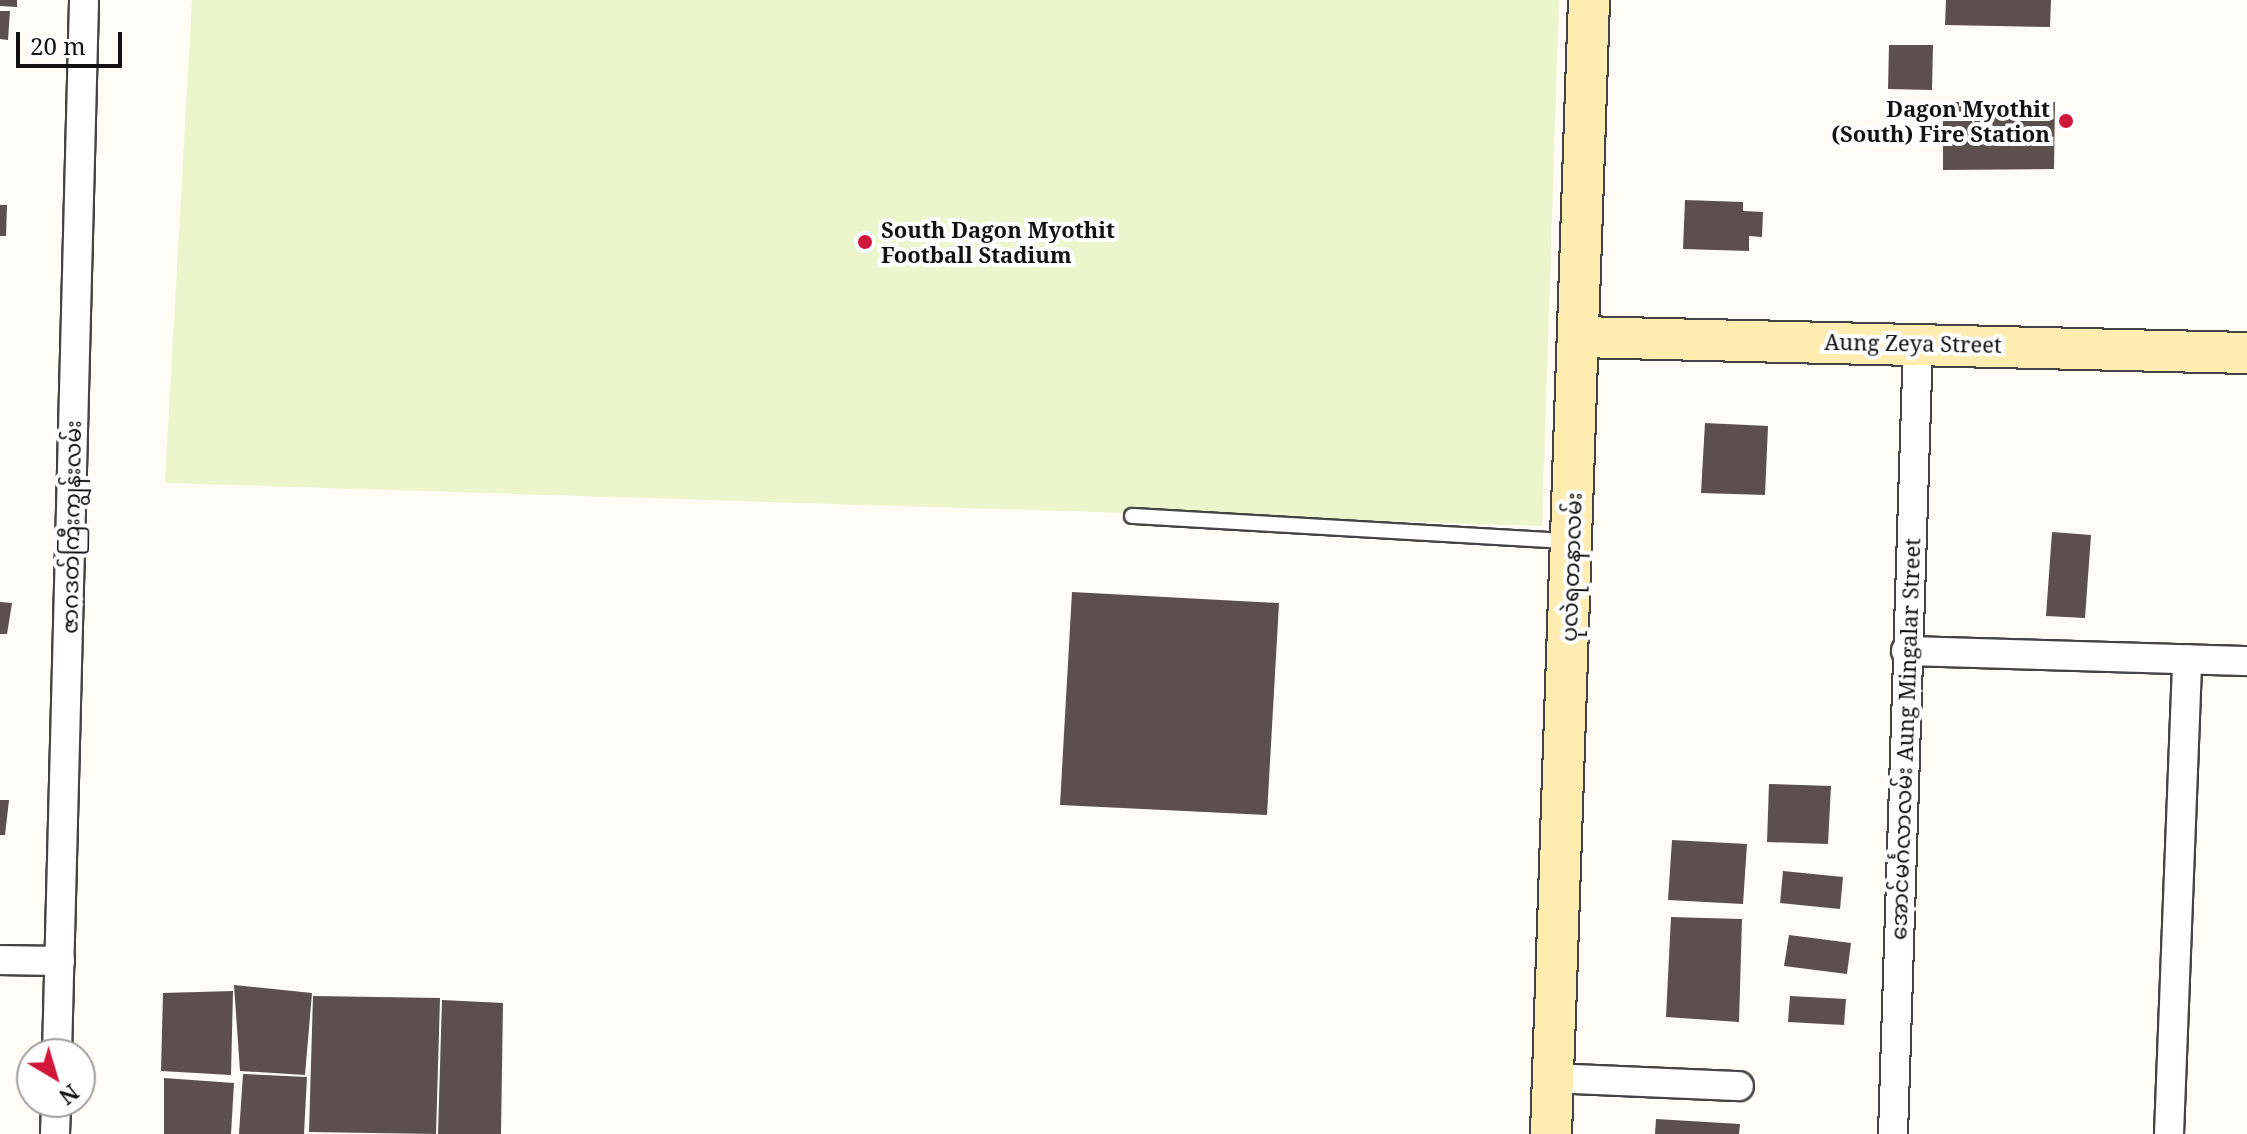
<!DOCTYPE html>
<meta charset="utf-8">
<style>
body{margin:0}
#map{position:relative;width:2247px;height:1134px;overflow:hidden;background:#fffcf5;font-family:"Noto Serif","Noto Sans Myanmar",serif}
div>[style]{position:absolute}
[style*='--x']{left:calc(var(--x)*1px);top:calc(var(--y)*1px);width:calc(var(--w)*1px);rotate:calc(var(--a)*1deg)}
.pitch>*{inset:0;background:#ecf5cc}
.building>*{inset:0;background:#5b504c}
.roads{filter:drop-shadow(2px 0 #444) drop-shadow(-2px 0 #444) drop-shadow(0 2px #444) drop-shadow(0 -2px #444)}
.lane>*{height:14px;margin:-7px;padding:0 7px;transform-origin:7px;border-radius:7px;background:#fff}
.street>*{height:28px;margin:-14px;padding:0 14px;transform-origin:14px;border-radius:14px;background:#fff}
.secondary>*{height:40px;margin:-20px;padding:0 20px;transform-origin:20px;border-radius:20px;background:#ffecb0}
.dots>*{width:22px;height:22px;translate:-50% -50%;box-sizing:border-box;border:4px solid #fff;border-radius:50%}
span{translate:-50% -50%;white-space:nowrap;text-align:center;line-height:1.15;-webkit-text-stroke:8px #fff;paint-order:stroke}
.poi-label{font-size:22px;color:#111;font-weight:700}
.right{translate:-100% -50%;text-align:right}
.left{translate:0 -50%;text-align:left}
.street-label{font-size:22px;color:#111}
.north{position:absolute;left:16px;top:1038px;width:80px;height:80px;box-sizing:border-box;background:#fff;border:2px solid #a0a0a0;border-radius:50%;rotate:142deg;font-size:22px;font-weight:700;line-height:32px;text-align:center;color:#111}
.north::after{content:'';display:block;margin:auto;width:28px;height:36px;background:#d2183a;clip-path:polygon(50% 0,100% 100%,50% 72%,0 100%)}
.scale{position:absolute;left:16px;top:32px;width:106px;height:36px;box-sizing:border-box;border:4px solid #111;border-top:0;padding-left:10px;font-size:24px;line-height:28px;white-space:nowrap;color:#111;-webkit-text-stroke:6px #fff;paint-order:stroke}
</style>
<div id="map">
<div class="pitch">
<div style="clip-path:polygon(192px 0,1559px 0,1542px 526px,165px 483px)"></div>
</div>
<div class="building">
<div style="clip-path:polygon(0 0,17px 0,17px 7px,0 6px)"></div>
<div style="clip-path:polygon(1946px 0,2051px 0,2050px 27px,1945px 25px)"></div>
<div style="clip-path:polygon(0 11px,10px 11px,8px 40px,0 39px)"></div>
<div style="clip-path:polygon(1889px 45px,1933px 45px,1932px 90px,1888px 89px)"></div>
<div style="clip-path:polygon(1943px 102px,2055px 102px,2054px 169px,1943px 170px)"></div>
<div style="clip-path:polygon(1685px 200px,1743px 202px,1743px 211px,1763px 212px,1762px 237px,1749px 236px,1749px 251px,1683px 249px)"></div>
<div style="clip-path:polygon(0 205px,7px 205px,6px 236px,0 236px)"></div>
<div style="clip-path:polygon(1705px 423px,1768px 426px,1765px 495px,1701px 493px)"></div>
<div style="clip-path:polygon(2052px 532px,2091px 535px,2085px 618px,2046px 616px)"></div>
<div style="clip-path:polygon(1072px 592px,1279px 603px,1267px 815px,1060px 805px)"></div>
<div style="clip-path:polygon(0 602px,12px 603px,7px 634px,0 634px)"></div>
<div style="clip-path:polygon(1769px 784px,1831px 786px,1828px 844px,1767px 842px)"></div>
<div style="clip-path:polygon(0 800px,9px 800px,5px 835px,0 835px)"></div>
<div style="clip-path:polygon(1672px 840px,1747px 844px,1743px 904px,1668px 900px)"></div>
<div style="clip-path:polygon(1783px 871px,1843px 877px,1840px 909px,1780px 903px)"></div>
<div style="clip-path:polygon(1671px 917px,1742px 919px,1739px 1022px,1666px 1017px)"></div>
<div style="clip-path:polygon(1789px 935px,1851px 943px,1847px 974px,1784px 966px)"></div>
<div style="clip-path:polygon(234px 985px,312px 993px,305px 1075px,240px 1071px)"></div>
<div style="clip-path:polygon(233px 991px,231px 1075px,161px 1071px,163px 993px)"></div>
<div style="clip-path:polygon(313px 996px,440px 998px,436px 1134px,309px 1132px)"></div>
<div style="clip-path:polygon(1790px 996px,1846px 999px,1844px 1025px,1788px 1022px)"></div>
<div style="clip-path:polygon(442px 1000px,503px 1003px,501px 1134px,438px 1134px)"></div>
<div style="clip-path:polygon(243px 1074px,307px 1077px,304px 1134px,239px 1134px)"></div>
<div style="clip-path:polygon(164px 1078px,234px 1083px,231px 1134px,164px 1134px)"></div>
<div style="clip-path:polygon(1656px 1119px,1740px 1124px,1739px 1134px,1655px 1134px)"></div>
</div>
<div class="roads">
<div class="lane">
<div style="--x:1132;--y:516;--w:436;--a:3.3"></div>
</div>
<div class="street">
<div style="--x:1906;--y:651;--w:341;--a:1.7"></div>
<div style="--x:0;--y:960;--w:60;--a:1"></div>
<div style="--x:57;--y:1054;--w:1054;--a:-88.53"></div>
<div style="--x:1553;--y:1078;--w:186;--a:2.5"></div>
<div style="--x:55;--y:1134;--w:32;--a:-88"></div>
<div style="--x:1893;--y:1134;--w:791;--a:-88.19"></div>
<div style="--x:2169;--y:1134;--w:475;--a:-87.8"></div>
</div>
<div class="secondary">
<div style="--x:1579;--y:337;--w:668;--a:1.37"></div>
<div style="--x:1551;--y:1134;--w:1135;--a:-88.08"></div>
</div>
</div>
<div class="dots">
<div style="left:2066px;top:121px;background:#d2183a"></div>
<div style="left:865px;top:242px;background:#d2183a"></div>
</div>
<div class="poi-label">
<span class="right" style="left:2050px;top:121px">Dagon Myothit<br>(South) Fire Station</span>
<span class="left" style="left:881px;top:242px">South Dagon Myothit<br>Football Stadium</span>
</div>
<div class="street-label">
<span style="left:1913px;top:343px;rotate:1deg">Aung Zeya Street</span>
<span style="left:71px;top:527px;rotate:-89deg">ဇာဂဒတ်ကြီးကျွန်းလမ်း</span>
<span style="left:1571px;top:567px;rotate:-88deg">ပုလဲရတနာလမ်း</span>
<span style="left:1905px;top:739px;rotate:-88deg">အောင်မင်္ဂလာလမ်း Aung Mingalar Street</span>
</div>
<div class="north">N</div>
<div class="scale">20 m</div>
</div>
